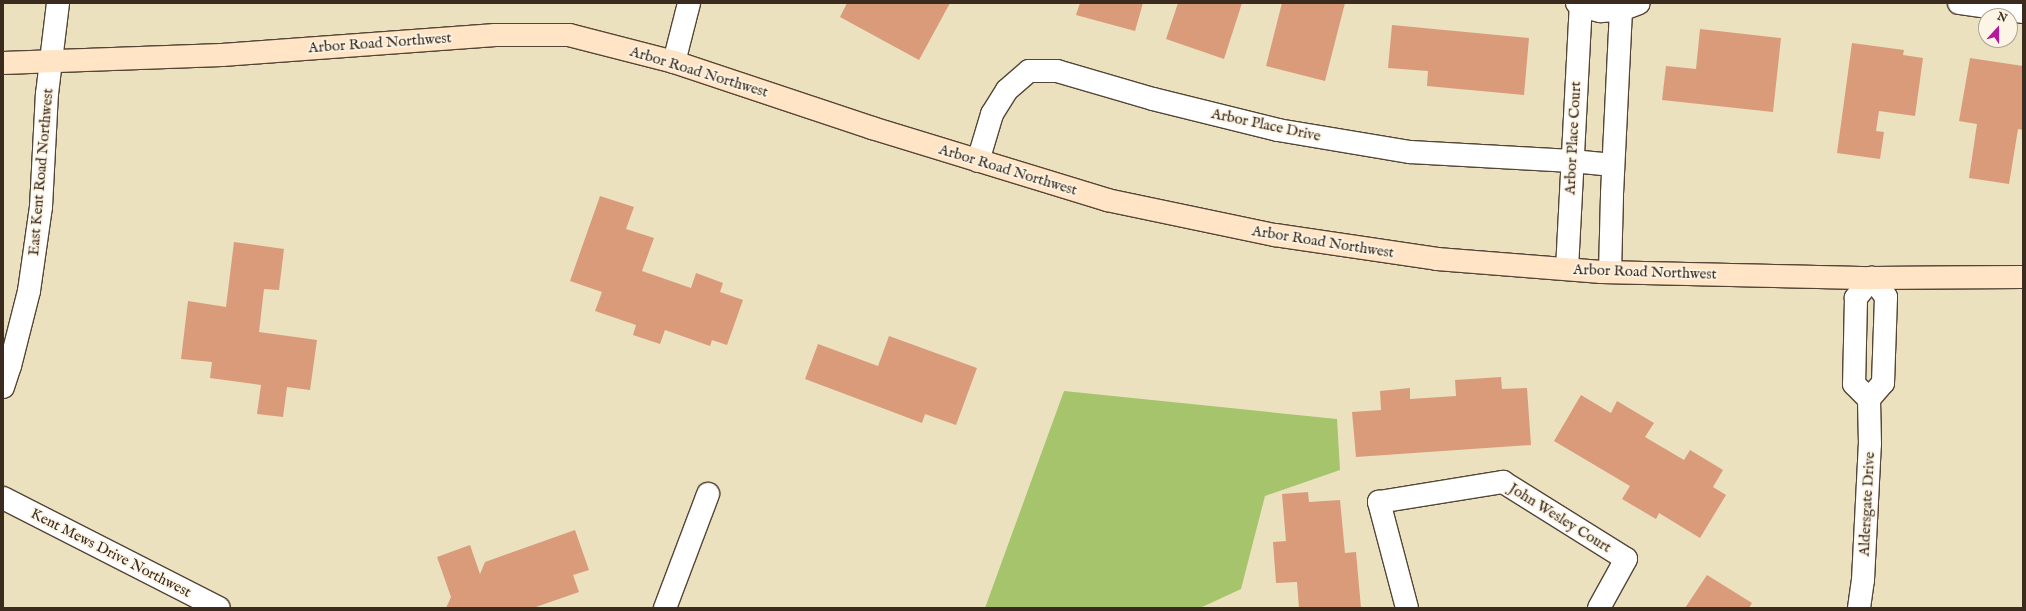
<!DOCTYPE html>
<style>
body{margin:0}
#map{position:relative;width:2026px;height:611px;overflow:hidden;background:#ebe1bf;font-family:"IM FELL English",serif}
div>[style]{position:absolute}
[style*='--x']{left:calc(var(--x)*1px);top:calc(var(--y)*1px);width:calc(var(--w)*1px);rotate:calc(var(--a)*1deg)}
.green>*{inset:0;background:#a5c46b}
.building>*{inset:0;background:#da9b7b}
.roads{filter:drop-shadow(1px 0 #554536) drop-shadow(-1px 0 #554536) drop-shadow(0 1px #554536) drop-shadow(0 -1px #554536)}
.street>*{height:22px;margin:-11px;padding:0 11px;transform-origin:11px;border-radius:11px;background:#fff}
.secondary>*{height:22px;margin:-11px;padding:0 11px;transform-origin:11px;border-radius:11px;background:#ffe4c6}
span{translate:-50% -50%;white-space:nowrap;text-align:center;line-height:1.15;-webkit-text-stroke:3.5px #fcf5e5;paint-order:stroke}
.street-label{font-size:15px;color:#3b2a1e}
.frame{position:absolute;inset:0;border:4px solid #3b2a1e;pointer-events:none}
.north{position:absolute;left:1978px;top:8px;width:40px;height:40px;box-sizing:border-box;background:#fcf5e5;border:1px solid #afa495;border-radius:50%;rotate:21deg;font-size:11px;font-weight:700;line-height:16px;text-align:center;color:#3b2a1e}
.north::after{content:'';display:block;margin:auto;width:14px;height:18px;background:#b5179e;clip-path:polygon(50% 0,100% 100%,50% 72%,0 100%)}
</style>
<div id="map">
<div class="green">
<div style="clip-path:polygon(1064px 391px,1337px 419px,1340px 470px,1265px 496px,1241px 589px,1200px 608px,985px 608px)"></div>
</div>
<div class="building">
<div style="clip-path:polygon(847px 3px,950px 3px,919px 60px,840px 17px)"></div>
<div style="clip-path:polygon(1080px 3px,1143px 3px,1135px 31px,1076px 15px)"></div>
<div style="clip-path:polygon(1178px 3px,1242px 3px,1224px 59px,1166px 39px)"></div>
<div style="clip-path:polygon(1282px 3px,1345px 3px,1325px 81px,1266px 66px)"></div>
<div style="clip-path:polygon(1392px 25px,1529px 38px,1524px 95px,1427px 86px,1428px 71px,1388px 68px)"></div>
<div style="clip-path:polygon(1700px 29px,1781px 38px,1773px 112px,1662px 100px,1666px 66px,1696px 69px)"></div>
<div style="clip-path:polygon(1852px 43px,1904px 50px,1903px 55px,1923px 58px,1915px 116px,1879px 111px,1876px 131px,1884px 132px,1880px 159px,1837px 153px)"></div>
<div style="clip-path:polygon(1970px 58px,2023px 66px,2023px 130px,2018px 129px,2009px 184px,1969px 178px,1977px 124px,1959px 121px)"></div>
<div style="clip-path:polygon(600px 196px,634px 207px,626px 229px,654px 238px,642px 271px,691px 288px,696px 273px,723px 283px,720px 292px,743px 300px,727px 345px,712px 340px,710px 346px,665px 330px,660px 344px,633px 335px,636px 325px,595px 311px,602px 292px,570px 281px)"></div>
<div style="clip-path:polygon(234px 242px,284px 249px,279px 290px,264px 289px,259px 332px,317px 340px,310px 390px,287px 387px,283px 417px,257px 414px,261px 385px,210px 378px,212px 362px,181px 359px,188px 301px,226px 307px)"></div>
<div style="clip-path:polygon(889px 336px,977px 368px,956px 425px,925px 414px,922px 423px,805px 379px,818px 344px,878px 366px)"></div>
<div style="clip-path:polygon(1501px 377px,1502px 389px,1527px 388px,1531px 445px,1356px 457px,1352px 412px,1381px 410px,1380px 391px,1410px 388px,1410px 399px,1456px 396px,1455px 380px)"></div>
<div style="clip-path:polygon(1581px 395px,1611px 413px,1617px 401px,1654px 423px,1645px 437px,1684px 460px,1690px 450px,1723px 470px,1713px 487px,1726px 495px,1700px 538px,1659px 513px,1656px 519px,1622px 499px,1630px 486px,1554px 441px)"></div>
<div style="clip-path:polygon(1308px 492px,1309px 502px,1340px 500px,1345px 553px,1356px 552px,1361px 608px,1299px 608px,1297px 582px,1276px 583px,1273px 542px,1286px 541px,1282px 494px)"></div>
<div style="clip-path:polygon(575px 530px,589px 570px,573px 575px,579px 592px,533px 608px,446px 608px,451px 597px,437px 557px,470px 545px,480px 574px,485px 562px)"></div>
<div style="clip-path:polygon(1707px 575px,1752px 603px,1749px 608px,1685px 608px)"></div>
</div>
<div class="roads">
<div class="street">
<div style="--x:1577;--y:3;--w:5;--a:37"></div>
<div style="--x:1581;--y:6;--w:20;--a:15"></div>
<div style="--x:1600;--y:11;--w:21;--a:-3"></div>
<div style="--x:1621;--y:10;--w:19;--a:-21"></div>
<div style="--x:1959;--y:3;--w:65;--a:8"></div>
<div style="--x:674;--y:62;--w:61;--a:-75.7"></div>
<div style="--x:978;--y:161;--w:49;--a:-73.4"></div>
<div style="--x:992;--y:114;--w:28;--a:-58"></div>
<div style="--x:1007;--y:90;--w:29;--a:-41"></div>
<div style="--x:1029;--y:71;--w:28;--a:0"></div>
<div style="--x:1057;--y:71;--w:100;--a:16.3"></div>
<div style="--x:1153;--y:99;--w:129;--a:13.9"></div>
<div style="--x:1278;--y:130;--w:134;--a:9.5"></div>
<div style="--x:1410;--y:152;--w:162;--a:3.2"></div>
<div style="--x:1572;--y:161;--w:41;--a:5.6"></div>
<div style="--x:1567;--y:269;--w:263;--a:-87"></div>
<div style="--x:1610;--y:272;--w:78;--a:-88.5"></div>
<div style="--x:1612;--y:194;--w:184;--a:-87.2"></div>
<div style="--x:3;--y:387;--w:22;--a:-72"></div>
<div style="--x:10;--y:366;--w:77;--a:-75.8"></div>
<div style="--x:29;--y:291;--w:85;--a:-81.9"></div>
<div style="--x:41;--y:207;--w:113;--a:-87"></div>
<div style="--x:47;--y:94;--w:92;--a:-83.1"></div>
<div style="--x:3;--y:498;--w:242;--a:27"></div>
<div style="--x:665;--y:608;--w:122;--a:-69.3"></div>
<div style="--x:1407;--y:608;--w:110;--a:-104.8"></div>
<div style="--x:1379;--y:502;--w:126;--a:-9.2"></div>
<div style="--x:1503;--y:482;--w:145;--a:32"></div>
<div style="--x:1626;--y:559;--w:56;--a:118.9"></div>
<div style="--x:1859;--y:608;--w:28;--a:-82"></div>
<div style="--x:1863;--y:580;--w:136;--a:-87.1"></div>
<div style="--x:1870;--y:444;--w:45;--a:-91.3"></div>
<div style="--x:1869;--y:399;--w:21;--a:-49"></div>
<div style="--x:1883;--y:383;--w:86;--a:-88"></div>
<div style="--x:1886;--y:297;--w:24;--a:-126"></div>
<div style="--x:1872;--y:278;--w:26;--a:129"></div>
<div style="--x:1856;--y:298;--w:86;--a:91.3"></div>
<div style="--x:1854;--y:384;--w:21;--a:45"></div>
</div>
<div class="secondary">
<div style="--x:3;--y:63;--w:219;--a:-2.1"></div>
<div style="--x:222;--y:55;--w:274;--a:-4.2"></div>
<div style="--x:495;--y:35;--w:74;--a:0"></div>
<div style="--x:569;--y:35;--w:108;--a:14.4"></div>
<div style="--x:674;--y:62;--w:209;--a:18.4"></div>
<div style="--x:872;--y:128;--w:246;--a:17"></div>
<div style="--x:1107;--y:200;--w:172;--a:11.8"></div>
<div style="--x:1275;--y:235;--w:164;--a:8.4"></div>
<div style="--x:1437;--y:259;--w:165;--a:4.5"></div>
<div style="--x:1601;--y:272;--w:271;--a:1.3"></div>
<div style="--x:1872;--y:278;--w:151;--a:-0.4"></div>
</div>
</div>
<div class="street-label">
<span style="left:380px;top:43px;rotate:-4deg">Arbor Road Northwest</span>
<span style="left:699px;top:72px;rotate:17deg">Arbor Road Northwest</span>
<span style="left:1266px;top:125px;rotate:12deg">Arbor Place Drive</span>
<span style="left:1573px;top:138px;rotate:-87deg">Arbor Place Court</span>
<span style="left:1008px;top:170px;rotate:17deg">Arbor Road Northwest</span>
<span style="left:41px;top:172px;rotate:-85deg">East Kent Road Northwest</span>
<span style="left:1323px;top:242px;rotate:9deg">Arbor Road Northwest</span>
<span style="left:1645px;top:272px;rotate:2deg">Arbor Road Northwest</span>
<span style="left:1867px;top:504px;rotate:-87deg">Aldersgate Drive</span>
<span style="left:1560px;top:518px;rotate:32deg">John Wesley Court</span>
<span style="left:111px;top:553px;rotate:27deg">Kent Mews Drive Northwest</span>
</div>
<div class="frame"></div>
<div class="north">N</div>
</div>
